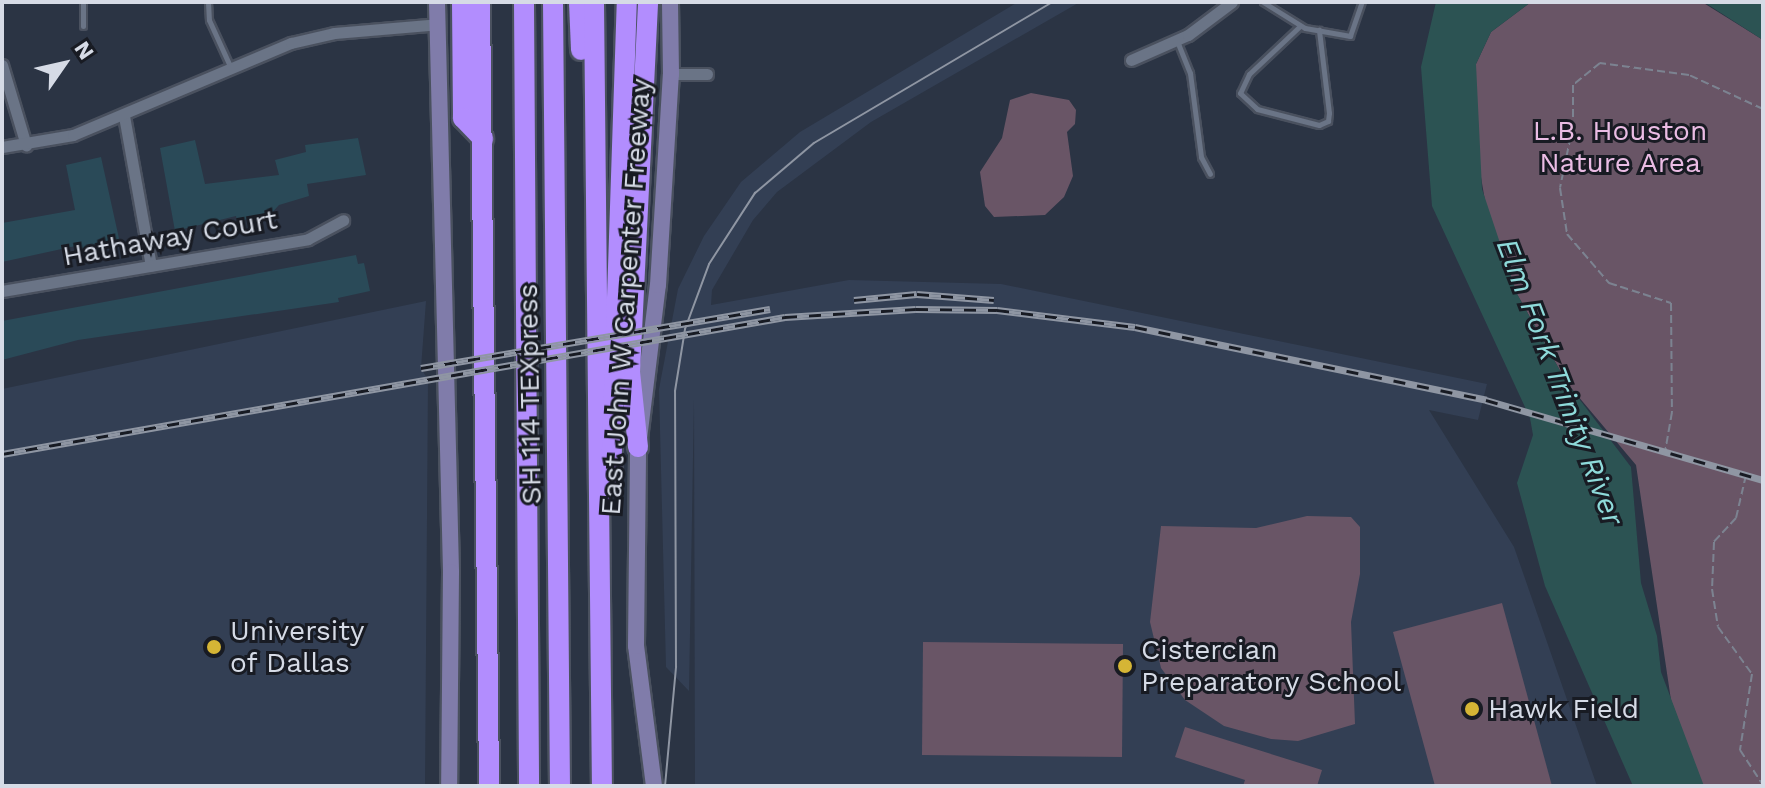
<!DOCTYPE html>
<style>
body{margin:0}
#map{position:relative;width:1765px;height:788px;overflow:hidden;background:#2b3444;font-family:"Work Sans",sans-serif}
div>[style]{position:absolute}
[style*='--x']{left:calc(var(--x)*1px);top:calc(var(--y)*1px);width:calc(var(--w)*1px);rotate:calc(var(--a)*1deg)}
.built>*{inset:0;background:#333f54}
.green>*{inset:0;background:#695566}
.water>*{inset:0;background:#2c5353}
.building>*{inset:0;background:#2a4a58}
.path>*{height:2px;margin-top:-1px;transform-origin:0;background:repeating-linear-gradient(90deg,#7c8391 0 8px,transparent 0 12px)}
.roads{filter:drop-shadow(2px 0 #4a515f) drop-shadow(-2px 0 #4a515f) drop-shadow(0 2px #4a515f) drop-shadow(0 -2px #4a515f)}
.lane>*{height:5px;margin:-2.5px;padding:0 2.5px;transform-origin:2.5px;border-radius:2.5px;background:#6a7486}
.street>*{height:11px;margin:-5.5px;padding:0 5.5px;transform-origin:5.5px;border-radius:5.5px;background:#6a7486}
.secondary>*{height:16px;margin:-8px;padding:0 8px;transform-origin:8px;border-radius:8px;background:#807caa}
.highway>*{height:20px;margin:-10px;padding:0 10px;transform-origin:10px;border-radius:10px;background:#b28dfe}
.tram>*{height:2px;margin:-1px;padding:0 1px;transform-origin:1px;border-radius:1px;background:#8f96a3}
.rail>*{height:7px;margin-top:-3.5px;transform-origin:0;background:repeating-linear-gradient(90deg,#181b23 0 12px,#8f96a3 0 24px);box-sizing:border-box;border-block:2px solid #8f96a3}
.dots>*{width:22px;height:22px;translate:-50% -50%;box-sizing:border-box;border:4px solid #181b23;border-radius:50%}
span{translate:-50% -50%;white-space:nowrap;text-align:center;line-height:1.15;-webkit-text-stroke:6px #181b23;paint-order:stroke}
.park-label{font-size:28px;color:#eabce4}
.street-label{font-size:28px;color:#d6dbe6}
.poi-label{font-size:28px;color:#d6dbe6}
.left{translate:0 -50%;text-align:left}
.water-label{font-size:30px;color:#8edada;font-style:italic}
.frame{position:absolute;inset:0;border:4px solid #d6dbe6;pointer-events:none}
.north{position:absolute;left:24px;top:24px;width:80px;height:80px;-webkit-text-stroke:6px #181b23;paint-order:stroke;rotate:56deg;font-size:22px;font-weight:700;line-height:32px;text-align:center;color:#d6dbe6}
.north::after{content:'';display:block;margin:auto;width:28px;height:36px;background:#d6dbe6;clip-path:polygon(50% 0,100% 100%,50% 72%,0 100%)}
</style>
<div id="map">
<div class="built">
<div style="clip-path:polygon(1018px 2px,1080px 2px,871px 122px,777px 192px,753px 220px,712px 290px,711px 305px,849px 280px,1001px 284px,1487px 384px,1478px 420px,1429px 410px,1514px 547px,1597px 786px,695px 786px,694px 398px,689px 691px,666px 667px,659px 389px,678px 289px,704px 236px,741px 182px,800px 132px)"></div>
<div style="clip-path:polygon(426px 301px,421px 368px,428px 380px,425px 786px,2px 786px,2px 389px)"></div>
</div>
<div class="green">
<div style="clip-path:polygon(1531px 2px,1702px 2px,1763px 40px,1763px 786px,1703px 786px,1671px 700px,1636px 465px,1567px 383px,1517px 294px,1489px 224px,1476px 148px,1476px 64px,1491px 32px)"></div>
<div style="clip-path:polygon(1031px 93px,1069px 100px,1076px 110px,1075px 124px,1067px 132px,1073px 176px,1064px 197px,1045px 215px,994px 217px,985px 206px,980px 172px,1002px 138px,1010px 100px)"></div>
<div style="clip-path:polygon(1307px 516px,1351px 517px,1360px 527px,1360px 574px,1351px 622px,1355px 724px,1298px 741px,1271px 739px,1224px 726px,1185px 700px,1161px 668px,1150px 622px,1161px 526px,1256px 528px)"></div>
<div style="clip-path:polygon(1502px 603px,1552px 786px,1435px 786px,1393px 632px)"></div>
<div style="clip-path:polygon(923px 642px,1123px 644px,1122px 757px,922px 755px)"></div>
<div style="clip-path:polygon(1185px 727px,1322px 770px,1317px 786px,1243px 786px,1245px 780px,1175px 757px)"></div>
</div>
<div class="water">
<div style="clip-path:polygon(1436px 2px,1531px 2px,1491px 32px,1476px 64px,1482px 189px,1517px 294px,1567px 383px,1631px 467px,1641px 583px,1657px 636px,1661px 672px,1704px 786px,1633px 786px,1545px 586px,1517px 483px,1533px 435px,1530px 418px,1432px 206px,1421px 67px)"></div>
<div style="clip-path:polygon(1702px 2px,1763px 2px,1763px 40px,1707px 4px)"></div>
</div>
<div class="building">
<div style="clip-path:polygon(358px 138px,366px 175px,307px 184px,309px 196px,279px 205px,269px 216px,237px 221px,236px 216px,175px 231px,160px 148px,195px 140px,205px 184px,279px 175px,275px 160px,306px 152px,305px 145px)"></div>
<div style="clip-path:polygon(101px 157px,120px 243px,80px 249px,80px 245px,2px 262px,2px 223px,75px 210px,66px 165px)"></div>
<div style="clip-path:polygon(356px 255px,358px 264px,364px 263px,370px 291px,338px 298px,339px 302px,78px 340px,2px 360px,2px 321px)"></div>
</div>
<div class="path">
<div style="--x:1763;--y:109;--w:81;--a:-155.3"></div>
<div style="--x:1689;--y:75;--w:90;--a:-172.3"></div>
<div style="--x:1600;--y:63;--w:35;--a:141"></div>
<div style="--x:1573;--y:85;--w:40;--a:90"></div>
<div style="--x:1573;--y:125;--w:64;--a:101.7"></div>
<div style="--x:1560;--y:188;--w:47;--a:81.3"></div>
<div style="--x:1567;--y:234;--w:65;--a:49.4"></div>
<div style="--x:1609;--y:283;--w:65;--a:17.9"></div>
<div style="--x:1671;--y:303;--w:109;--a:89.5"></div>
<div style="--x:1672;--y:412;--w:41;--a:99.9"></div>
<div style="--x:1665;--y:452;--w:84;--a:15.9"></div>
<div style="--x:1746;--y:475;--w:44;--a:103.1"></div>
<div style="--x:1736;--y:518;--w:33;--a:133"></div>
<div style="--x:1714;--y:542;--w:47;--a:92.4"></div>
<div style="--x:1712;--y:589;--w:38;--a:81"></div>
<div style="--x:1718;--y:627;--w:58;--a:54.1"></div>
<div style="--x:1752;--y:674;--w:77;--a:99"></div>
<div style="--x:1740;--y:750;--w:42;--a:56.7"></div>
</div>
<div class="roads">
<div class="lane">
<div style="--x:83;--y:2;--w:24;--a:90"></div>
<div style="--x:208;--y:2;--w:18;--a:87"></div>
<div style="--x:209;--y:20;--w:51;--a:65.5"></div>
<div style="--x:1263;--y:2;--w:49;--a:31.8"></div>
<div style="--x:1305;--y:28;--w:46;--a:10.1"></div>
<div style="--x:1350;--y:36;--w:36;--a:-71"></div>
<div style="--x:1300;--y:26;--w:70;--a:136.7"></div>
<div style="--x:1249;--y:74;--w:21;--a:115"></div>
<div style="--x:1240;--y:93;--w:23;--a:43"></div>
<div style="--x:1257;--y:109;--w:64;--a:14.5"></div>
<div style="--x:1319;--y:125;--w:10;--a:-24"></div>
<div style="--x:1328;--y:121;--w:8;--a:-83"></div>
<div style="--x:1329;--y:113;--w:84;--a:-96.9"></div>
<div style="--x:1177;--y:41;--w:35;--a:68"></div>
<div style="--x:1190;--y:73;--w:85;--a:82.5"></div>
<div style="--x:1201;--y:157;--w:19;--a:62"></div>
</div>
<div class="street">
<div style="--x:1131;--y:60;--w:62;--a:-23.7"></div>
<div style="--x:1188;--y:35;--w:55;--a:-36.9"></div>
<div style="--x:2;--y:65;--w:84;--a:73.3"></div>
<div style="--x:671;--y:74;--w:36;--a:0"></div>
<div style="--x:124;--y:116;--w:152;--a:79.8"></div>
<div style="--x:2;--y:147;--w:72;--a:-9.6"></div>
<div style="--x:73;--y:135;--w:237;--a:-22.9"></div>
<div style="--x:291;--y:43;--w:44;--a:-13.1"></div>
<div style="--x:334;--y:33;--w:104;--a:-4.9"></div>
<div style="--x:2;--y:291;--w:310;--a:-9.6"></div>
<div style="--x:308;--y:239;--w:40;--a:-28"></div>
</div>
<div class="secondary">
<div style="--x:437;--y:2;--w:570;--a:88.59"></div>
<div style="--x:451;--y:572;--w:214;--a:90.5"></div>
<div style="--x:654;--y:786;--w:141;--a:-97.3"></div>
<div style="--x:636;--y:646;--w:199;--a:-89.4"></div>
<div style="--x:638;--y:447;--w:163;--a:-83"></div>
<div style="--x:658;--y:285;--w:211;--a:-86.5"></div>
<div style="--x:671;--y:74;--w:72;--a:-90.8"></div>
</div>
<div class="highway">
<div style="--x:462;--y:2;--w:116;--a:89.5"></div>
<div style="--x:463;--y:118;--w:29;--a:46"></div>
<div style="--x:480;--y:2;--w:784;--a:89.34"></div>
<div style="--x:524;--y:2;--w:784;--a:89.63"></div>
<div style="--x:553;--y:2;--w:784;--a:89.49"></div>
<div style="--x:579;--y:2;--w:48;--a:87.6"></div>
<div style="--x:594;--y:2;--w:784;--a:89.42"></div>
<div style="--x:638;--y:447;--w:75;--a:-96.1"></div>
<div style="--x:630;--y:372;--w:370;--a:-87.2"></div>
<div style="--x:611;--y:478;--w:476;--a:-88.1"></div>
</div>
</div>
<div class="tram">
<div style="--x:665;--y:786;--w:120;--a:-84.7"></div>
<div style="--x:676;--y:667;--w:276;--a:-90.2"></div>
<div style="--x:675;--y:391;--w:63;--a:-80.8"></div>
<div style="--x:685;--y:329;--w:69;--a:-69.7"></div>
<div style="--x:709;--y:264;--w:85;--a:-57.1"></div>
<div style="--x:755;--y:193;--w:77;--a:-40.3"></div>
<div style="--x:814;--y:143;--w:277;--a:-30.6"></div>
</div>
<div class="rail">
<div style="--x:854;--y:300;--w:63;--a:-5.4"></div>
<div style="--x:917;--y:294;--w:77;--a:4.5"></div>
<div style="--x:421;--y:368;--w:354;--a:-9.6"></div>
<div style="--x:2;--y:454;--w:795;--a:-9.92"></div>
<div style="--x:785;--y:317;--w:131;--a:-3.5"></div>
<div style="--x:916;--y:309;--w:81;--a:0.7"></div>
<div style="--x:997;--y:310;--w:139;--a:7"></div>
<div style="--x:1135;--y:327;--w:359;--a:11.7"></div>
<div style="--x:1486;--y:400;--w:288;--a:16.1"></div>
</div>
<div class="dots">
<div style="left:214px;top:647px;background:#d5b535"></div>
<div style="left:1125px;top:666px;background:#d5b535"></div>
<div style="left:1472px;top:709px;background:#d5b535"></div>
</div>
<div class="park-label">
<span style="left:1620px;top:147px">L.B. Houston<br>Nature Area</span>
</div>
<div class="street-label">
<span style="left:170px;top:238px;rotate:-10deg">Hathaway Court</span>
<span style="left:626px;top:297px;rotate:-86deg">East John W Carpenter Freeway</span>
<span style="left:530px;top:394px;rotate:-91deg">SH 114 TEXpress</span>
</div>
<div class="poi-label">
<span class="left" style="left:230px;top:647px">University<br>of Dallas</span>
<span class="left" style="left:1141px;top:666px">Cistercian<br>Preparatory School</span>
<span class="left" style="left:1488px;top:709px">Hawk Field</span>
</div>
<div class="water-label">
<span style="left:1560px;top:382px;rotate:69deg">Elm Fork Trinity River</span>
</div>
<div class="frame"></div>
<div class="north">N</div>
</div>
